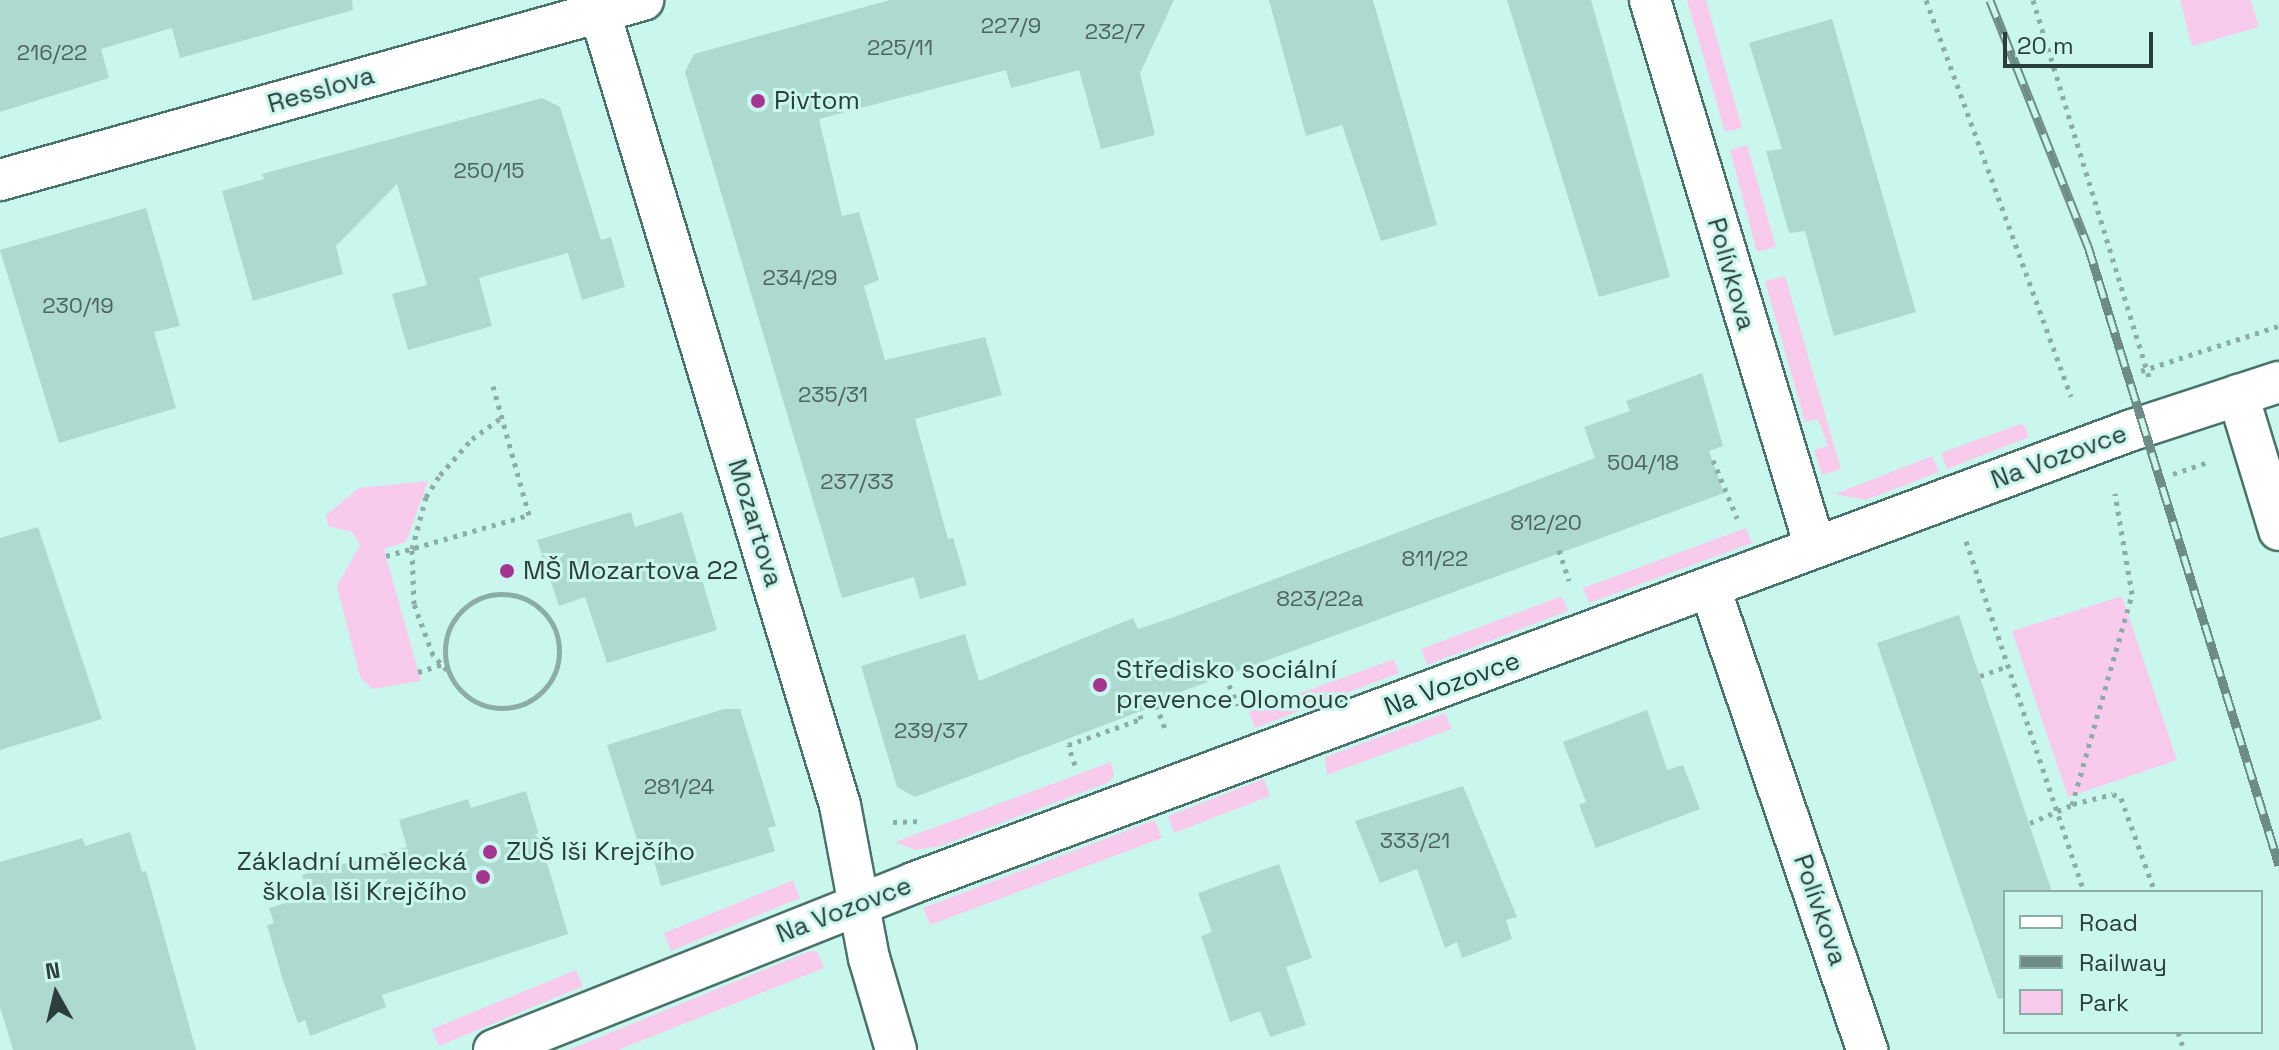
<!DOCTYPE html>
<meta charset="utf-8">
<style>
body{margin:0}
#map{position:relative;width:2279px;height:1050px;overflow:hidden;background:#caf7ed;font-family:"Space Grotesk",sans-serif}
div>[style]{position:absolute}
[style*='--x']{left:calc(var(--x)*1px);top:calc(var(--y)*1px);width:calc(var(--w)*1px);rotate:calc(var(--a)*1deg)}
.green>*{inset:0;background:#f8cbec}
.building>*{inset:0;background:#aed9d0}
.path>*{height:5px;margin-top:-2.5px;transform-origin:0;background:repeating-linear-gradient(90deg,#8bada6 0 4px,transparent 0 10px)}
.path>.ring{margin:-2.5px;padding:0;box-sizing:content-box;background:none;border:5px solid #8bada6;border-radius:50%}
.roads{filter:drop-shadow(2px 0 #49726a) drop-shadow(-2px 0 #49726a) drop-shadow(0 2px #49726a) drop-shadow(0 -2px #49726a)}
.minor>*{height:40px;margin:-20px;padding:0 20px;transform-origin:20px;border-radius:20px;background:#fff}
.rail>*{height:9px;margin-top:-4.5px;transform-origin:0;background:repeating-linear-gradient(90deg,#caf7ed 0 18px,#6e8c86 0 36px);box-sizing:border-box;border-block:2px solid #6e8c86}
.dots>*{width:22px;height:22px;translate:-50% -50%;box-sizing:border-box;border:4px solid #caf7ed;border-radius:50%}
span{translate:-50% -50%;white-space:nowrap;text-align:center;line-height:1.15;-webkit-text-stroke:6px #caf7ed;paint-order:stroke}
.number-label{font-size:22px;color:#4c6560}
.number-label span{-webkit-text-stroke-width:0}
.street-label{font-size:26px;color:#2c3e3b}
.poi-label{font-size:26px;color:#2c3e3b}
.left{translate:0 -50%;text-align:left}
.right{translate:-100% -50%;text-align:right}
.legend{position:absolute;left:2003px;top:890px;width:260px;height:144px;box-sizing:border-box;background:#caf7ed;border:2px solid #8bada6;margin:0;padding:10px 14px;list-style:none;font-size:24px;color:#2c3e3b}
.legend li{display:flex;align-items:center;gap:16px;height:40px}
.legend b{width:40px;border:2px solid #8bada6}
.north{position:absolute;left:16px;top:954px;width:80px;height:80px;-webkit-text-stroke:6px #caf7ed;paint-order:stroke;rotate:352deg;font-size:22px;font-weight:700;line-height:32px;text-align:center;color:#2c3e3b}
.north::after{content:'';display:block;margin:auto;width:28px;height:36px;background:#2c3e3b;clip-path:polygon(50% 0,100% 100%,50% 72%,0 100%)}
.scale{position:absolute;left:2003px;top:32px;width:150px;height:36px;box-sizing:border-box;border:4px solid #2c3e3b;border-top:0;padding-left:10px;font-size:24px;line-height:28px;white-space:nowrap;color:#2c3e3b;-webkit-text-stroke:6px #caf7ed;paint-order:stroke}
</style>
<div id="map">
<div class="green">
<div style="clip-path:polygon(1687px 0,1706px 0,1742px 128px,1725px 132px)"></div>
<div style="clip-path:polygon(2180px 0,2251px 0,2259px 27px,2192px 46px)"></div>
<div style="clip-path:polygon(1747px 145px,1776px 247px,1757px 252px,1730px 150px)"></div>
<div style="clip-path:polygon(1785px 276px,1841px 469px,1822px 475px,1814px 450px,1828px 446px,1818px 419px,1805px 422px,1765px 281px)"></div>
<div style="clip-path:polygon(2023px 423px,2029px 437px,1947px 469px,1941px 453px)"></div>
<div style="clip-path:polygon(1932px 456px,1939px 472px,1866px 500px,1835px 494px)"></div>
<div style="clip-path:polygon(428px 481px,406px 542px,384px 549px,421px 681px,372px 689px,360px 677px,337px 586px,360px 545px,352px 532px,328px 526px,326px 515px,359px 488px)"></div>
<div style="clip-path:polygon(1746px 528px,1752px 543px,1589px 603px,1583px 588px)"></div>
<div style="clip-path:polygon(1562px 596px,1568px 611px,1427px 665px,1421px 649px)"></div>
<div style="clip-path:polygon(2122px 596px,2177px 760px,2068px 797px,2012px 631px)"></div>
<div style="clip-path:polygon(1394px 659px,1399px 673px,1255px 728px,1249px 712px)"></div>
<div style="clip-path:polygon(1445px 713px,1452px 729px,1327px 775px,1325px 757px)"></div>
<div style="clip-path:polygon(1111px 762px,1114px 776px,1107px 783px,940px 846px,915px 850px,895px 842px)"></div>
<div style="clip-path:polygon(1264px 779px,1270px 796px,1174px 833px,1168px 816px)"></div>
<div style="clip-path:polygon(1155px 820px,1162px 838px,930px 925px,923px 908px)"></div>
<div style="clip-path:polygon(793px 880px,800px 898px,671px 951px,664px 933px)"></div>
<div style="clip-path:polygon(810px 951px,817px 951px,824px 968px,618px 1050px,568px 1050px)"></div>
<div style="clip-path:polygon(576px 970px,583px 986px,439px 1046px,432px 1029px)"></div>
</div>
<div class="building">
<div style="clip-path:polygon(0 0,352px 0,353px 10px,180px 58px,172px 28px,101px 49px,109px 78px,0 112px)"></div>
<div style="clip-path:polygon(890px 0,1174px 0,1140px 73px,1155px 135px,1101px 149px,1079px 70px,1011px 88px,1006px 70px,819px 119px,842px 216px,859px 212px,879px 280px,864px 286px,885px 360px,985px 337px,1002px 395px,915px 419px,948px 539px,953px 538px,967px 585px,920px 599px,914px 577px,842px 598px,685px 72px,694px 54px)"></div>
<div style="clip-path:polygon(1269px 0,1373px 0,1437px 225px,1381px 241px,1342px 125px,1306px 136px)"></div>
<div style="clip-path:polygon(1507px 0,1591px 0,1670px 277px,1599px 297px)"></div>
<div style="clip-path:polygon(1832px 19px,1916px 312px,1834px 336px,1805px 231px,1789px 233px,1766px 151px,1782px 149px,1749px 43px)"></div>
<div style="clip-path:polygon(542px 98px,560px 107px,601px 240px,611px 237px,625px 287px,582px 300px,568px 253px,479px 278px,492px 326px,408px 350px,392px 294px,427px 285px,397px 184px,336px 246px,343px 274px,253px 301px,222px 191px,264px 179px,262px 174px)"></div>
<div style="clip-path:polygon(146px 208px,180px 326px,154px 332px,176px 408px,59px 443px,0 250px)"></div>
<div style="clip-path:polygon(1702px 373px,1723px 446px,1709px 451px,1724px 493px,1164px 698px,1165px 702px,915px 797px,897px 787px,861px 666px,965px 634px,979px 681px,1133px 618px,1138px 629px,1174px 617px,1595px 458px,1584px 427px,1630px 411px,1626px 401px)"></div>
<div style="clip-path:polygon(631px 512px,635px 527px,682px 512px,717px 630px,607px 663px,585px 597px,559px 606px,537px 540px)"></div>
<div style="clip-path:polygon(38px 527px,102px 719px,0 750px,0 538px)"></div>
<div style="clip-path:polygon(1959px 615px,2052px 892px,2005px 892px,2005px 998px,1998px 999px,1877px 643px)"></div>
<div style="clip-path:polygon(724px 709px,740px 709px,776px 826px,768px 828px,775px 851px,661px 886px,648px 840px,638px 843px,607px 745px)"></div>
<div style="clip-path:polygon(1647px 710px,1667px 770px,1683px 765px,1700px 809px,1596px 848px,1579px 805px,1586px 802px,1563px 742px)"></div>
<div style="clip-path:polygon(1463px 786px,1517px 917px,1506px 920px,1512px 939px,1462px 958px,1457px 942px,1445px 948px,1417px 869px,1380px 883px,1355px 821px)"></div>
<div style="clip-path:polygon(526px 791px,568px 934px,382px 995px,386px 1007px,310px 1036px,305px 1020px,298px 1023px,282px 977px,267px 925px,274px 923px,269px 908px,309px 896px,302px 875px,407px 847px,399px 820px,468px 799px,471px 808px)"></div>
<div style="clip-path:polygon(130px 832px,142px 872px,146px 871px,196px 1050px,13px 1050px,0 1007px,0 862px,83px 838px,85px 846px)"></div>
<div style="clip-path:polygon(1279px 864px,1312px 958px,1286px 967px,1306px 1025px,1270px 1037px,1260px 1011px,1230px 1022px,1201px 936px,1212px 932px,1198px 893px)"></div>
</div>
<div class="path">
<div style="--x:1926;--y:0;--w:422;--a:69.9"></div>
<div style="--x:2033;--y:0;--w:395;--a:72.9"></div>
<div style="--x:2141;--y:371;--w:145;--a:-18.1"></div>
<div style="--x:1713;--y:460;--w:63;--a:67.5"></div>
<div style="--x:2173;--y:474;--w:39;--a:-19"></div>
<div style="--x:1966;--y:541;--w:370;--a:71.4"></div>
<div style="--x:1559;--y:550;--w:32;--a:72"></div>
<div style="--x:386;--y:556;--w:149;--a:-16"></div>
<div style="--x:529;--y:515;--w:134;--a:-105.6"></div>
<div class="ring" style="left:445px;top:594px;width:109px;height:109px"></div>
<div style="--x:447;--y:670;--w:21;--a:-133"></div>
<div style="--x:433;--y:655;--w:54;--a:-110.4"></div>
<div style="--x:414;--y:604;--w:55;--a:-92.1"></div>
<div style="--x:412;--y:549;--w:54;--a:-74.9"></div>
<div style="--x:426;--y:497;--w:26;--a:-58"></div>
<div style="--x:440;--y:475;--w:48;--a:-48.4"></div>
<div style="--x:472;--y:439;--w:36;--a:-36"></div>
<div style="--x:418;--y:672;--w:25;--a:-18"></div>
<div style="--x:1225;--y:676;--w:32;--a:66"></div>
<div style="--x:1980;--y:676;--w:30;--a:-20"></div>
<div style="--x:1156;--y:705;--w:28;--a:69"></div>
<div style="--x:1075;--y:765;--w:21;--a:-109"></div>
<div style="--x:1068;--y:745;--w:77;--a:-19.6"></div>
<div style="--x:1141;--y:719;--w:8;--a:-104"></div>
<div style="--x:2073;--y:804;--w:41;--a:-14"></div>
<div style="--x:2113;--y:794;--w:9;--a:27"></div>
<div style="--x:2121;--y:798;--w:100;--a:70.1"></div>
<div style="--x:893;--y:822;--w:30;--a:-2"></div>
<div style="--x:2030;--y:823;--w:46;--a:-23.2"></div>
<div style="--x:2072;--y:805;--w:219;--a:-74.1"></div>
<div style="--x:2132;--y:594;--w:102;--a:-99.6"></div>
<div style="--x:2178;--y:1032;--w:19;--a:72"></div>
</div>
<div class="roads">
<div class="minor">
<div style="--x:596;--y:0;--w:841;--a:73.14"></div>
<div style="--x:840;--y:805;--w:156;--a:79.3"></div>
<div style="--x:869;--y:958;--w:96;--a:73.6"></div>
<div style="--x:1650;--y:0;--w:571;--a:73.21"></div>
<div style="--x:0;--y:180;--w:668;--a:-15.64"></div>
<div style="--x:2238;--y:395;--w:141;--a:73.1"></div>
<div style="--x:1710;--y:588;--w:488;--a:71.2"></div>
<div style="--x:494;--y:1050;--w:451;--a:-21.7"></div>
<div style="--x:913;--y:883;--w:1300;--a:-20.39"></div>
<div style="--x:2132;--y:430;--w:155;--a:-18.1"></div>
</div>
</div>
<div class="rail">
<div style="--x:1990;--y:0;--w:265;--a:68.3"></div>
<div style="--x:2088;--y:246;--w:648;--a:72.85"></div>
</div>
<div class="dots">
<div style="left:758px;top:101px;background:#a63592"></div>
<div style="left:507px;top:571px;background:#a63592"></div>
<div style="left:1100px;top:685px;background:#a63592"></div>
<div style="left:490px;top:852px;background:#a63592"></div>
<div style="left:483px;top:877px;background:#a63592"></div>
</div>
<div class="number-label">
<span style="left:1011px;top:26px">227/9</span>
<span style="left:1115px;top:32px">232/7</span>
<span style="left:900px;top:48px">225/11</span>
<span style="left:52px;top:53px">216/22</span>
<span style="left:489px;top:171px">250/15</span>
<span style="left:800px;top:278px">234/29</span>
<span style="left:78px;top:306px">230/19</span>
<span style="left:833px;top:395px">235/31</span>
<span style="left:1643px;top:463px">504/18</span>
<span style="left:857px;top:482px">237/33</span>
<span style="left:1546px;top:523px">812/20</span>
<span style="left:1435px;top:559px">811/22</span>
<span style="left:1320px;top:599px">823/22a</span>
<span style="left:931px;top:731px">239/37</span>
<span style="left:679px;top:787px">281/24</span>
<span style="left:1415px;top:841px">333/21</span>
</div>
<div class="street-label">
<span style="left:321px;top:90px;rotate:-16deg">Resslova</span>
<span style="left:1731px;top:274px;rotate:74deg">Polívkova</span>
<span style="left:2059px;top:457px;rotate:-20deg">Na Vozovce</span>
<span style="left:755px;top:523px;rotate:73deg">Mozartova</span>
<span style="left:1452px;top:684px;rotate:-20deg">Na Vozovce</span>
<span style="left:844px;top:910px;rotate:-21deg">Na Vozovce</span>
<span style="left:1820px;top:910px;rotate:71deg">Polívkova</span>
</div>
<div class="poi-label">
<span class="left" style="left:774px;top:101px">Pivtom</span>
<span class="left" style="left:523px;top:571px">MŠ Mozartova 22</span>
<span class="left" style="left:1116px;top:685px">Středisko sociální<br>prevence Olomouc</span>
<span class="left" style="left:506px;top:852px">ZUŠ Iši Krejčího</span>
<span class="right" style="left:467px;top:877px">Základní umělecká<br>škola Iši Krejčího</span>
</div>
<ul class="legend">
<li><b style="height:10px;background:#fff"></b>Road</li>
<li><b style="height:10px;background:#6e8c86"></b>Railway</li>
<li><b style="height:22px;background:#f8cbec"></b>Park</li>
</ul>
<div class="north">N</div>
<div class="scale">20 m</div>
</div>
